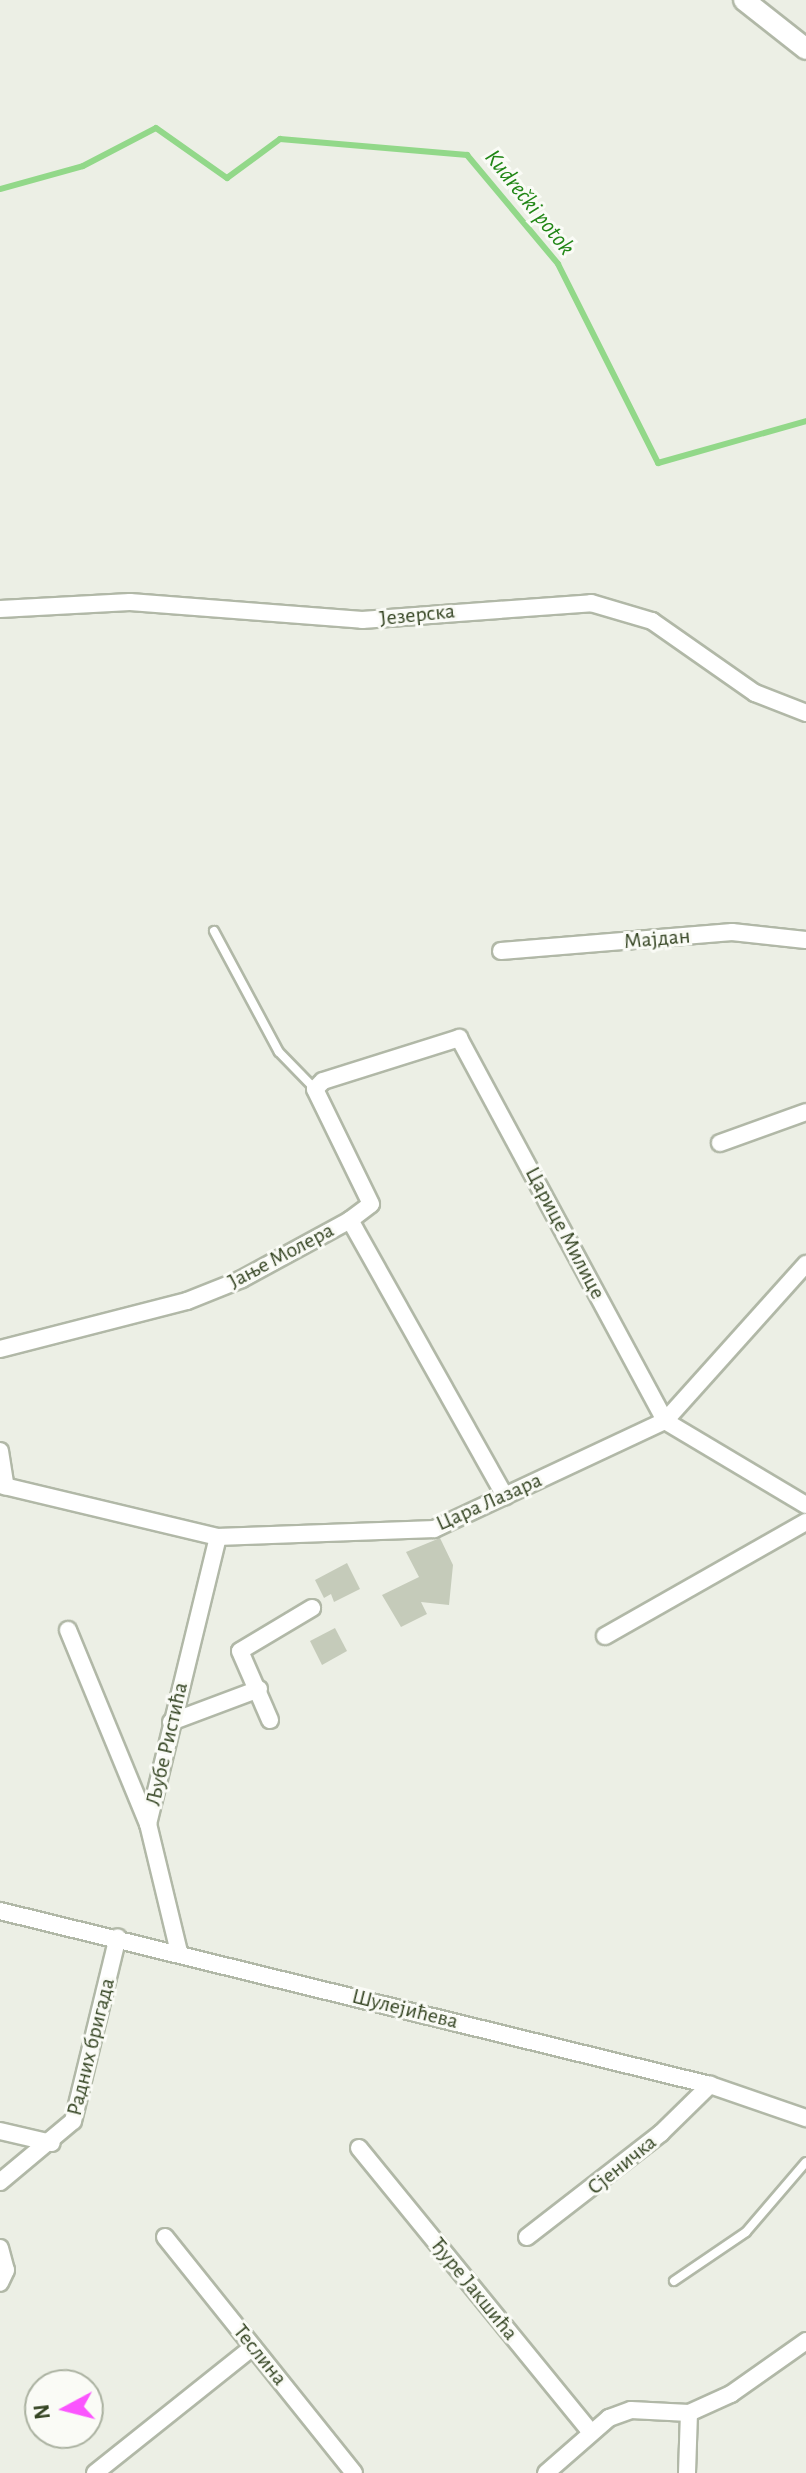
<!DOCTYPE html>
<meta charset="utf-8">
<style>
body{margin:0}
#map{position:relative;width:806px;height:2473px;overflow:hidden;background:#ecefe5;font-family:"Alegreya Sans",sans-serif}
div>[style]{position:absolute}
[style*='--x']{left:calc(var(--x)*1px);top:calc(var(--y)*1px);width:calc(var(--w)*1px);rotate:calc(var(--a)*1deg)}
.stream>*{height:6px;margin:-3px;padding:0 3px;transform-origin:3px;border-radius:3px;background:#92d889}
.building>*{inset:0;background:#c5cbba}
.roads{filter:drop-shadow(2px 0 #b1b8a7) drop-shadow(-2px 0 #b1b8a7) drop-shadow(0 2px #b1b8a7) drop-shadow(0 -2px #b1b8a7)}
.service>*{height:8px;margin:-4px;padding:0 4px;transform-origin:4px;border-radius:4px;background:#fff}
.minor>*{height:16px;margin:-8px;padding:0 8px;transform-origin:8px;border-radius:8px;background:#fff}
.tertiary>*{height:20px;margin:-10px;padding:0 10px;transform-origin:10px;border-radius:10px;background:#fff}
span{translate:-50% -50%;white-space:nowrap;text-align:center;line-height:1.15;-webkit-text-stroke:6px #fafbf6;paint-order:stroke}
.street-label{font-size:22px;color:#344422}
.water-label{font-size:24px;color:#208615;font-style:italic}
.north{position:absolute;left:24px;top:2369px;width:80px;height:80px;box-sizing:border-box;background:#fafbf6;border:2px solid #abb2a1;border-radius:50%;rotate:263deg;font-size:22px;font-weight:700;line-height:32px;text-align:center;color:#344422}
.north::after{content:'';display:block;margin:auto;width:28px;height:36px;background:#fb55fe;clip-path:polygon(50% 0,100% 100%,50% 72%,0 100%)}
</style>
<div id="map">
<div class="stream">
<div style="--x:0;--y:189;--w:86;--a:-15.5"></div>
<div style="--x:83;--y:166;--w:82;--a:-27.5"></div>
<div style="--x:156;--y:128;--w:87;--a:35.2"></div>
<div style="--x:227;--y:178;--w:66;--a:-36.3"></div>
<div style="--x:280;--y:139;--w:188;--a:4.9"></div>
<div style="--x:467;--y:155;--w:142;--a:50.1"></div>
<div style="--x:558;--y:264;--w:223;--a:63.3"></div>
<div style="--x:658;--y:463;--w:154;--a:-15.8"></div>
</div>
<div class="building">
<div style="clip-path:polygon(440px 1538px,453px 1565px,449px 1605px,421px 1602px,427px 1614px,401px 1627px,382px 1595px,419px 1577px,406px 1552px)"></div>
<div style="clip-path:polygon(347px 1563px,360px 1589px,334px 1602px,331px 1594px,324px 1598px,315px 1580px)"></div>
<div style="clip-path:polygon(335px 1628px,347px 1651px,322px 1665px,310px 1641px)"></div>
</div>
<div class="roads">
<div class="service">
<div style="--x:214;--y:931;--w:137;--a:61.8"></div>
<div style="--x:279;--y:1052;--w:52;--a:45.8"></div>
<div style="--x:674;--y:2281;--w:87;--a:-34.2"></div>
<div style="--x:746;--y:2232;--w:92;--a:-49.4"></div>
</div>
<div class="minor">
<div style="--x:0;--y:609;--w:130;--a:-3.1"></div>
<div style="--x:130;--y:602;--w:233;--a:4.4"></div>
<div style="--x:362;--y:620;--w:230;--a:-4.2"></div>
<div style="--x:591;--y:603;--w:64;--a:16.4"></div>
<div style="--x:652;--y:621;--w:126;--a:35"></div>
<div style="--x:755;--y:693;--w:55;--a:21.4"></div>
<div style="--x:501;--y:951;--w:232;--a:-4.7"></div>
<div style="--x:732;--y:932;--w:74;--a:6.2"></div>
<div style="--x:720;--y:1143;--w:91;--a:-19.8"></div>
<div style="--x:350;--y:1220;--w:26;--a:-37"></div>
<div style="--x:371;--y:1204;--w:128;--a:-116"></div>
<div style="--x:315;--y:1089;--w:11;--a:-45"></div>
<div style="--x:323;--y:1081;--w:143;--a:-17.5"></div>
<div style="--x:459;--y:1038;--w:435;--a:61.7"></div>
<div style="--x:665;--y:1421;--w:164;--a:30.8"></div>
<div style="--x:0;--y:1349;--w:193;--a:-14.4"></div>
<div style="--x:187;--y:1301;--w:59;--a:-21.8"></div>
<div style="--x:242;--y:1279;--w:123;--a:-28.6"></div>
<div style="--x:350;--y:1220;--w:317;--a:60.7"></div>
<div style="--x:0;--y:1451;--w:36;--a:81"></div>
<div style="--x:0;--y:1485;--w:224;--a:13.4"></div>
<div style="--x:218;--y:1537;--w:216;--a:-2.1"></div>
<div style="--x:434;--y:1529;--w:255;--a:-25.1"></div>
<div style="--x:665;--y:1421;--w:211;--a:-48.1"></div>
<div style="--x:68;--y:1630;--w:210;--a:67.6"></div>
<div style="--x:605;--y:1636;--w:231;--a:-29.6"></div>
<div style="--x:270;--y:1720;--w:75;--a:-113.5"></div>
<div style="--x:240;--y:1651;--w:84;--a:-30.8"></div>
<div style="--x:171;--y:1722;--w:94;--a:-20.6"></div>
<div style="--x:0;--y:1911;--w:731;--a:13.77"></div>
<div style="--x:710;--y:2085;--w:102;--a:19"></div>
<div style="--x:179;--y:1952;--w:132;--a:-103.6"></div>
<div style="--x:148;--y:1824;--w:295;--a:-76.3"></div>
<div style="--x:0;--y:2131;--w:53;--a:13"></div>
<div style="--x:359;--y:2148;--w:365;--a:50.8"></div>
<div style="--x:0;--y:2182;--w:95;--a:-39.9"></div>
<div style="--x:73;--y:2121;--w:189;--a:-76.3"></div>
<div style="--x:165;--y:2237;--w:302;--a:51.3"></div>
<div style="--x:527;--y:2237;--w:170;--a:-37.8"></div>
<div style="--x:661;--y:2133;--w:69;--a:-44.4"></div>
<div style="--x:0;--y:2248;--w:23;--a:75"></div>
<div style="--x:6;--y:2270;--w:14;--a:115"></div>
<div style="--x:95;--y:2473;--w:202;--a:-38.6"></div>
<div style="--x:546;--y:2473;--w:84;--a:-41.1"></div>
<div style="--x:609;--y:2418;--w:23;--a:-20"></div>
<div style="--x:631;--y:2410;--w:58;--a:3"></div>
<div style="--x:687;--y:2473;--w:60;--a:-88.1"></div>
<div style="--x:689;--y:2413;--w:46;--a:-24.3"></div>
<div style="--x:731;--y:2394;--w:92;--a:-35.2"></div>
</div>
<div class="tertiary">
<div style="--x:744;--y:0;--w:79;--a:38.3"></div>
</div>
</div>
<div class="street-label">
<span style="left:417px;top:615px;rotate:-6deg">Језерска</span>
<span style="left:657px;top:939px;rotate:-5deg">Мајдан</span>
<span style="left:565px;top:1233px;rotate:62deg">Царице Милице</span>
<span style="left:281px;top:1256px;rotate:-28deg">Јање Молера</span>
<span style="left:489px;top:1502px;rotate:-24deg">Цара Лазара</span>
<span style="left:167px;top:1744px;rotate:-77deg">Љубе Ристића</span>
<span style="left:405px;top:2009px;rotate:14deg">Шулејићева</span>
<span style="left:91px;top:2047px;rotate:-76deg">Радних бригада</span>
<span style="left:622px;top:2165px;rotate:-39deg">Сјеничка</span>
<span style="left:474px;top:2289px;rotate:51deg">Ђуре Јакшића</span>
<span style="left:260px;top:2355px;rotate:51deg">Теслина</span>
</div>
<div class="water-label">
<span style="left:529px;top:203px;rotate:51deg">Kudrečki potok</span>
</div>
<div class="north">N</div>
</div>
